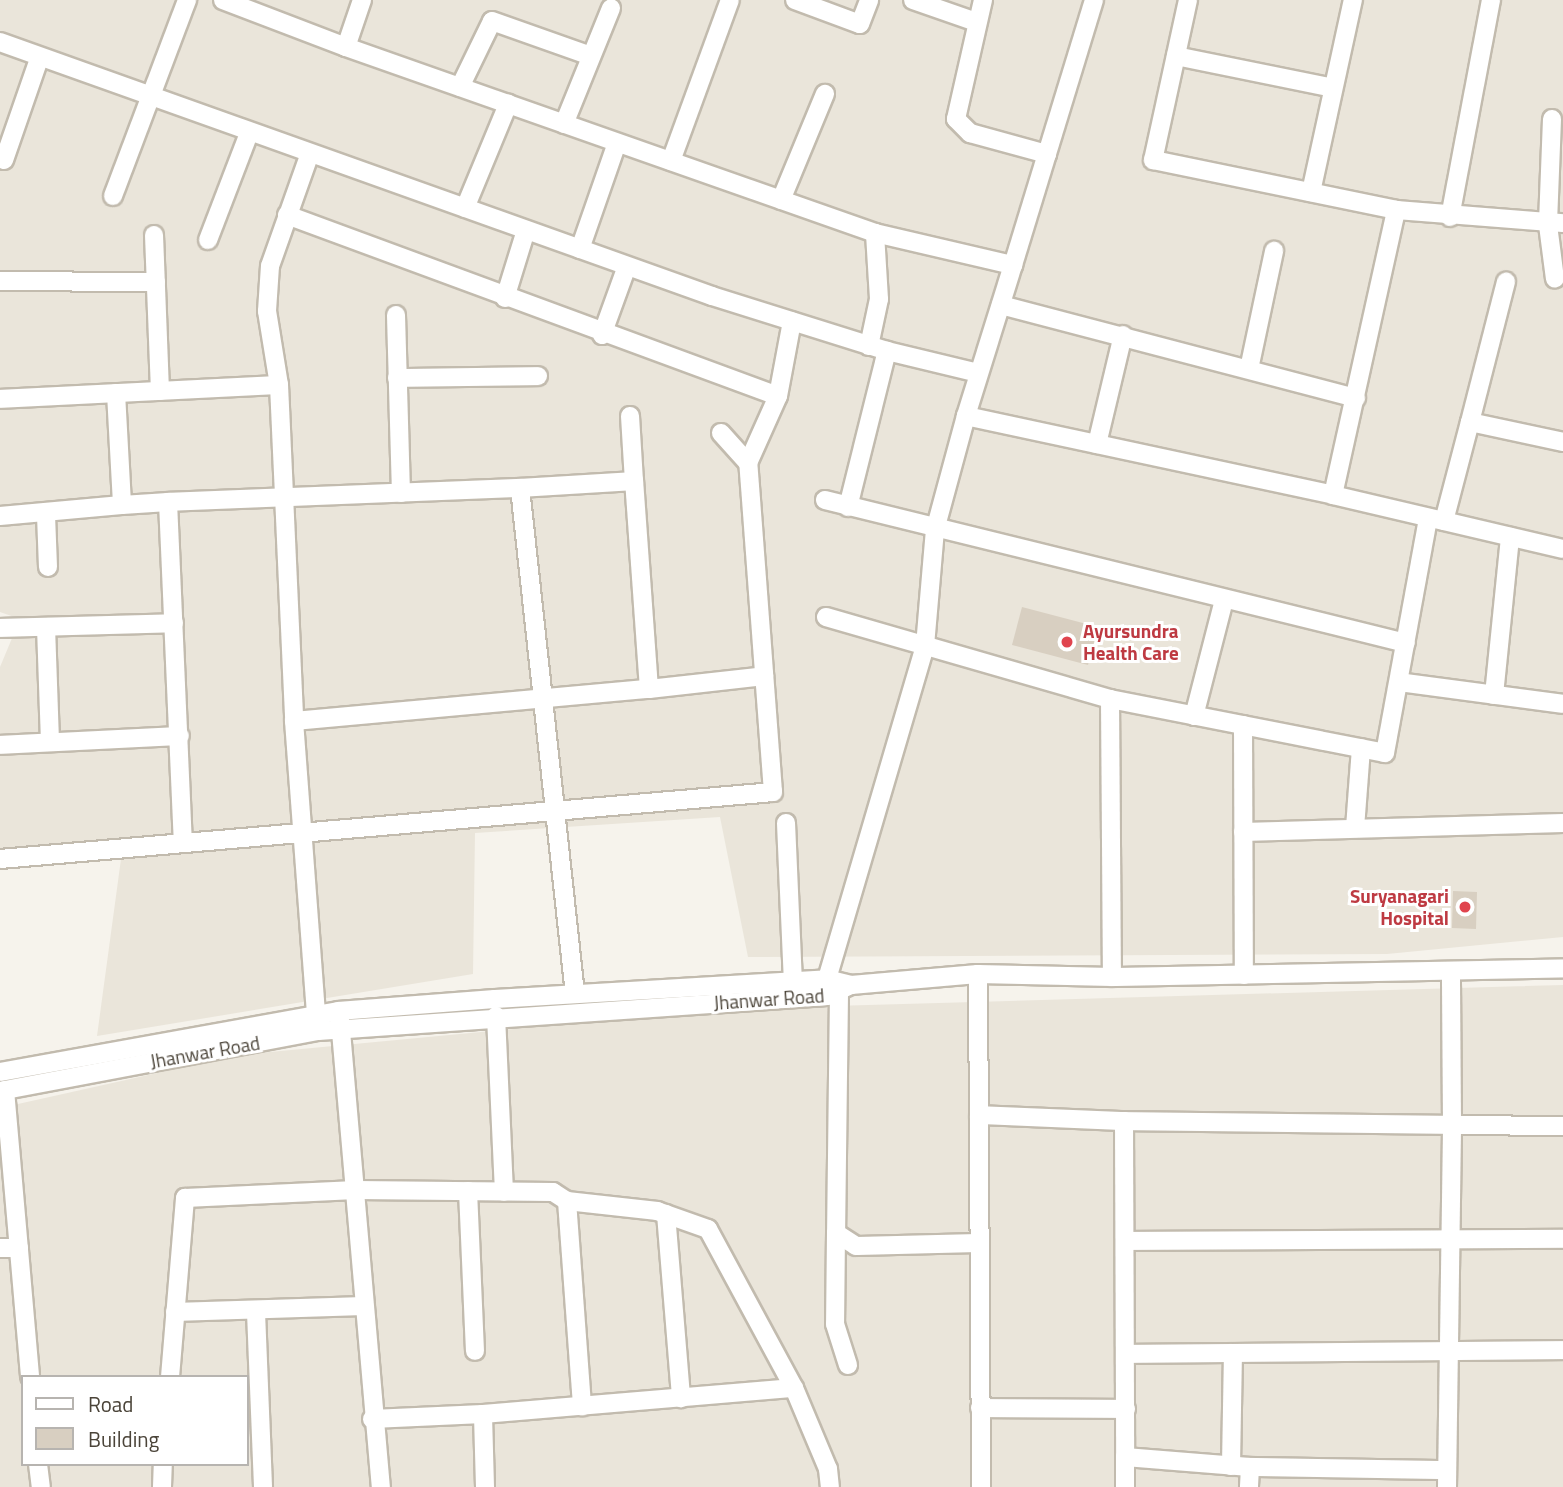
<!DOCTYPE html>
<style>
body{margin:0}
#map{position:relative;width:1563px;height:1487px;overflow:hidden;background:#f6f3ec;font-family:"Titillium Web",sans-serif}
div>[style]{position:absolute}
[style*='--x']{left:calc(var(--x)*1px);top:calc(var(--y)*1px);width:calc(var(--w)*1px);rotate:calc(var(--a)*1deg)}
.residential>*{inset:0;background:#eae5da}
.building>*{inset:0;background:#d8cfc1}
.roads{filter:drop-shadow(2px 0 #c2bbae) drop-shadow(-2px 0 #c2bbae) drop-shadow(0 2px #c2bbae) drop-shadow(0 -2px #c2bbae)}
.minor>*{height:18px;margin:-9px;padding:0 9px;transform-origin:9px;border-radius:9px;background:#fff}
.dots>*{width:19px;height:19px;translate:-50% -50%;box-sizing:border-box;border:4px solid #fff;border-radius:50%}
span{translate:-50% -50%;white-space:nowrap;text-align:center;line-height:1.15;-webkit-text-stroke:6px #fff;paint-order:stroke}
.health-label{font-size:19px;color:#be3a42;font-weight:700}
.left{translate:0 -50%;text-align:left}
.right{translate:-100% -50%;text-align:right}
.street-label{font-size:19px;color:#4b4439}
.legend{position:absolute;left:21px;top:1375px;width:228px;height:91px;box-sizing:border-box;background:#fff;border:2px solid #b7b4b0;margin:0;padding:9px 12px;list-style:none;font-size:21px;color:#4b4439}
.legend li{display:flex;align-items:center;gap:14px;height:35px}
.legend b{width:35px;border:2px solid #b7b4b0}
</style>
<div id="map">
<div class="residential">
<div style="clip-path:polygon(0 0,1563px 0,1563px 937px,1387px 954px,748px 957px,720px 817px,475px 833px,473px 974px,97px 1036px,121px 859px,0 861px,0 667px,20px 619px,0 612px)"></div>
<div style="clip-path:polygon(evenodd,1563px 985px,1563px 1487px,0 1487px,0 1108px,238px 1055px,726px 1009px,1563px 985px,23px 1377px,247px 1377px,247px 1464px,23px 1464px,23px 1377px)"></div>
</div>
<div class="building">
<div style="clip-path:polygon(1022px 607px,1098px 627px,1088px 665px,1012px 645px)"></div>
<div style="clip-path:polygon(1453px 891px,1477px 892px,1476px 929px,1452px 928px)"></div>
</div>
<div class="roads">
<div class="minor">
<div style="--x:223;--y:0;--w:132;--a:20.9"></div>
<div style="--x:346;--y:47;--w:50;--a:-71.2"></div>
<div style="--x:795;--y:0;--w:69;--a:20.3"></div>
<div style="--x:860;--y:24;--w:26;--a:-69"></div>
<div style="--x:913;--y:0;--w:67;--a:19.2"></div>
<div style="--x:983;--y:0;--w:122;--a:102.8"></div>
<div style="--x:956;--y:119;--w:20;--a:45"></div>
<div style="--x:970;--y:133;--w:80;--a:15.3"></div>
<div style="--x:1188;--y:0;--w:164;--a:102.3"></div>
<div style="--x:1153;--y:160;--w:248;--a:11.6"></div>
<div style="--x:1396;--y:210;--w:168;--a:4.5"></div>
<div style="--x:0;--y:42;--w:756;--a:19.63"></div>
<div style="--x:712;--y:296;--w:183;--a:17.4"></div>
<div style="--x:887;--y:351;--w:94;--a:13.6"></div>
<div style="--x:346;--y:47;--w:561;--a:19.37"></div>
<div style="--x:875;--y:233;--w:142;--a:13.1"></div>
<div style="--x:1013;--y:265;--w:277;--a:-73"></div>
<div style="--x:1176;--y:56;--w:160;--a:11.5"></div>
<div style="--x:460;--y:87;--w:73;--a:-64.1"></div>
<div style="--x:492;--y:21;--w:105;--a:19.5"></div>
<div style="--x:1552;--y:119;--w:106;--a:92.2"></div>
<div style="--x:1548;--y:225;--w:54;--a:82.6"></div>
<div style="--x:564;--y:124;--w:125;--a:-67.9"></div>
<div style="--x:4;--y:160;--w:107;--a:-70.9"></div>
<div style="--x:671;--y:161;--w:171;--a:-69.9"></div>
<div style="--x:1311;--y:192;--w:197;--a:-77.7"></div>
<div style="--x:113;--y:196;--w:210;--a:-69.3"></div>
<div style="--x:781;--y:200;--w:115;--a:-67.5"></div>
<div style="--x:465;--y:208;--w:113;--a:-67.5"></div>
<div style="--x:287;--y:215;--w:523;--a:20.24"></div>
<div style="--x:1450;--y:217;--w:221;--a:-79.3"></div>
<div style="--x:154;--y:235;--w:156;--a:87.8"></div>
<div style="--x:208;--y:240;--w:115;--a:-69"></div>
<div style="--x:580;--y:249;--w:112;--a:-70.8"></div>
<div style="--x:1013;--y:265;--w:158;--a:107.3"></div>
<div style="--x:966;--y:416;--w:375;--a:12.1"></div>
<div style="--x:1333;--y:495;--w:292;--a:-77.5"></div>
<div style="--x:0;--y:281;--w:156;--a:0.4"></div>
<div style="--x:505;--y:298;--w:71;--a:-72.8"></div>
<div style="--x:1001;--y:305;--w:367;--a:14.7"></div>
<div style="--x:396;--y:315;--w:178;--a:88.4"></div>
<div style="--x:602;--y:335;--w:73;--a:-70.1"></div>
<div style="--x:869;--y:346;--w:48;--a:-78"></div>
<div style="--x:879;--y:299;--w:66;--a:-93.5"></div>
<div style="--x:1249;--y:369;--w:121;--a:-78"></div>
<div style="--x:397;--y:378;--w:141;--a:-0.8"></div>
<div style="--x:279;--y:385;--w:336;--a:87.4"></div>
<div style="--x:294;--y:721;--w:294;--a:85.7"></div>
<div style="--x:116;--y:393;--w:112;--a:86.9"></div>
<div style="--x:122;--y:505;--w:46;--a:-3.7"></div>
<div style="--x:168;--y:502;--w:340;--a:87.5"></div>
<div style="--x:0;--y:399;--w:279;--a:-2.9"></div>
<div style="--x:279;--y:385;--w:75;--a:-99.2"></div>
<div style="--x:267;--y:311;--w:45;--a:-86.2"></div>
<div style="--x:270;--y:266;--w:117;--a:-70.5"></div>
<div style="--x:630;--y:416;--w:65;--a:86.5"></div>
<div style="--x:1470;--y:422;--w:145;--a:-75.6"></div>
<div style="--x:721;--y:433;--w:40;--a:48"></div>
<div style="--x:748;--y:463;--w:73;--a:-65.9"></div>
<div style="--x:778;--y:396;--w:76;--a:-79.4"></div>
<div style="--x:1097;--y:444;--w:112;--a:-76.6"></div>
<div style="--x:1333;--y:495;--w:236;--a:13.2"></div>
<div style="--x:825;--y:500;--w:598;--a:13.83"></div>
<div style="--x:168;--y:502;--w:352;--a:-2.3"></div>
<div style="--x:520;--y:488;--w:509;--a:83.8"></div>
<div style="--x:848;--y:507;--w:161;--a:-76"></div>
<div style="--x:46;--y:515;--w:52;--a:87.8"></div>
<div style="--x:0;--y:516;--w:122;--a:-5.2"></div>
<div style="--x:1444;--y:521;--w:102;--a:-75.3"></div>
<div style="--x:1470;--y:422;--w:95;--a:12.1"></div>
<div style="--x:826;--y:617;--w:296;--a:16.1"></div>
<div style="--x:1110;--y:699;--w:280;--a:11.1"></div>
<div style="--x:1385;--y:753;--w:239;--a:-79.6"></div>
<div style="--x:46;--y:627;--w:115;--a:88"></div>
<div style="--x:0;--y:628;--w:174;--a:-1.6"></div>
<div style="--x:1399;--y:682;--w:165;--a:7.6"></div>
<div style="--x:649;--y:689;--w:116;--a:-6.4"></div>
<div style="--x:1494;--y:695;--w:159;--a:-84.2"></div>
<div style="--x:1110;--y:699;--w:278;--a:89.6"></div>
<div style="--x:1194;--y:716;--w:120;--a:-75.5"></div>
<div style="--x:294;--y:721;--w:356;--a:-5.2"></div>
<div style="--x:649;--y:689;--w:209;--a:-94.1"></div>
<div style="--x:634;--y:481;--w:114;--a:176.5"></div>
<div style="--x:1243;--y:725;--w:250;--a:89.8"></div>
<div style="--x:0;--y:745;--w:180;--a:-2.9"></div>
<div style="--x:786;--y:823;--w:158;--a:87.5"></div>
<div style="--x:1355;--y:828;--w:80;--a:-85.7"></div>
<div style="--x:1243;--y:832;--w:320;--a:-1.6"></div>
<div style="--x:0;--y:859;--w:776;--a:-4.95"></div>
<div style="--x:773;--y:792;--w:330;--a:-94.3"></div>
<div style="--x:978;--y:974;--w:513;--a:89.66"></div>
<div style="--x:827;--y:979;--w:347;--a:-73.6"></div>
<div style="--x:925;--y:646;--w:116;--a:-85.1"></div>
<div style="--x:935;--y:530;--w:118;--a:-74.8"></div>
<div style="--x:839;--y:993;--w:240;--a:90.7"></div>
<div style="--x:836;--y:1233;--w:24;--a:33"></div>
<div style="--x:856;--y:1246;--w:123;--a:-1.4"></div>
<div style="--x:496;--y:1016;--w:176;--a:87.4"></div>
<div style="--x:340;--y:1020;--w:469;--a:85"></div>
<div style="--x:0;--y:1072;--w:343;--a:-10.2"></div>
<div style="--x:338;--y:1011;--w:157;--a:-4.4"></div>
<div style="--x:495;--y:999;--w:333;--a:-3.4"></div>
<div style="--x:827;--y:979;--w:25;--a:14"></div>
<div style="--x:851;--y:985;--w:127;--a:-5"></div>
<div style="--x:978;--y:974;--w:134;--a:1.3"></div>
<div style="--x:1112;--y:977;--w:451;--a:-1.1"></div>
<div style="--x:5;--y:1090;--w:288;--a:85"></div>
<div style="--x:0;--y:1091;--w:324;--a:-10.7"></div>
<div style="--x:318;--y:1031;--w:510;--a:-3.93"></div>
<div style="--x:827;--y:996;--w:26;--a:-25"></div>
<div style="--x:979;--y:1115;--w:145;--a:2.4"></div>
<div style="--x:1124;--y:1121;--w:336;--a:89.8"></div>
<div style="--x:1125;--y:1457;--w:125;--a:4.6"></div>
<div style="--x:1250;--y:1467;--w:20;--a:93"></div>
<div style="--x:1124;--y:1121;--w:328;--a:0.7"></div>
<div style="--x:1452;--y:1125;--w:154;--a:-90.4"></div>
<div style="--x:468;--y:1191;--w:160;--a:87.5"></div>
<div style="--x:567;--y:1201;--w:91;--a:6.3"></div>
<div style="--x:657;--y:1211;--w:54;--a:19.4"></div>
<div style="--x:708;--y:1229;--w:181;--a:61.6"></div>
<div style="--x:794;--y:1388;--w:88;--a:67.2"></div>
<div style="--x:828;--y:1469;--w:18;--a:84"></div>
<div style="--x:666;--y:1214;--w:185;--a:85.3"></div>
<div style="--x:836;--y:1233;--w:91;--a:90.6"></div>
<div style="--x:835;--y:1324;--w:43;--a:72.4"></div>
<div style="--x:1126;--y:1241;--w:437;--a:-0.3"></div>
<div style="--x:0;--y:1248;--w:19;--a:0"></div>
<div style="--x:175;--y:1312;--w:188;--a:-1.8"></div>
<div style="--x:256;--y:1312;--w:175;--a:87.7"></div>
<div style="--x:1126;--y:1354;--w:437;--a:-0.5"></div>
<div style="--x:170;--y:1377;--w:180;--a:-85.2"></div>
<div style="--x:185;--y:1198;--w:171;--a:-2.7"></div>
<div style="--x:356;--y:1190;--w:197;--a:0.6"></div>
<div style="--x:553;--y:1192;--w:17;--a:33"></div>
<div style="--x:567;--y:1201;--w:206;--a:85.8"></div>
<div style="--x:980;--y:1408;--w:146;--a:0.4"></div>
<div style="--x:372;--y:1419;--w:111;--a:-2.6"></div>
<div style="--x:38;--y:1464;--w:23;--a:83"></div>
<div style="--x:1231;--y:1466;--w:113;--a:-89"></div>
<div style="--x:1250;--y:1467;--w:195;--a:0.9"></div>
<div style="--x:162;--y:1487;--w:23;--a:-88"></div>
<div style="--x:485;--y:1487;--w:73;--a:-91.6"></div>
<div style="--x:483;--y:1414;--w:312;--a:-4.8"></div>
<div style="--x:1125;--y:1487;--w:30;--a:-90"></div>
<div style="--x:1447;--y:1487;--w:362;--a:-89.2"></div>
<div style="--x:1452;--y:1125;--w:111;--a:0.5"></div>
</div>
</div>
<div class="dots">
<div style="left:1067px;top:642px;background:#e0444e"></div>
<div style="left:1465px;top:907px;background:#e0444e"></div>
</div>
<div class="health-label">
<span class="left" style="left:1083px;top:642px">Ayursundra<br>Health Care</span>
<span class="right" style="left:1449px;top:907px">Suryanagari<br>Hospital</span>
</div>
<div class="street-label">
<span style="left:769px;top:999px;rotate:-4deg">Jhanwar Road</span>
<span style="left:205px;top:1052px;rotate:-10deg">Jhanwar Road</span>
</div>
<ul class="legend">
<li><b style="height:9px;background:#fff"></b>Road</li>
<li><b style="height:19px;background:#d8cfc1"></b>Building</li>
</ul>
</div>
